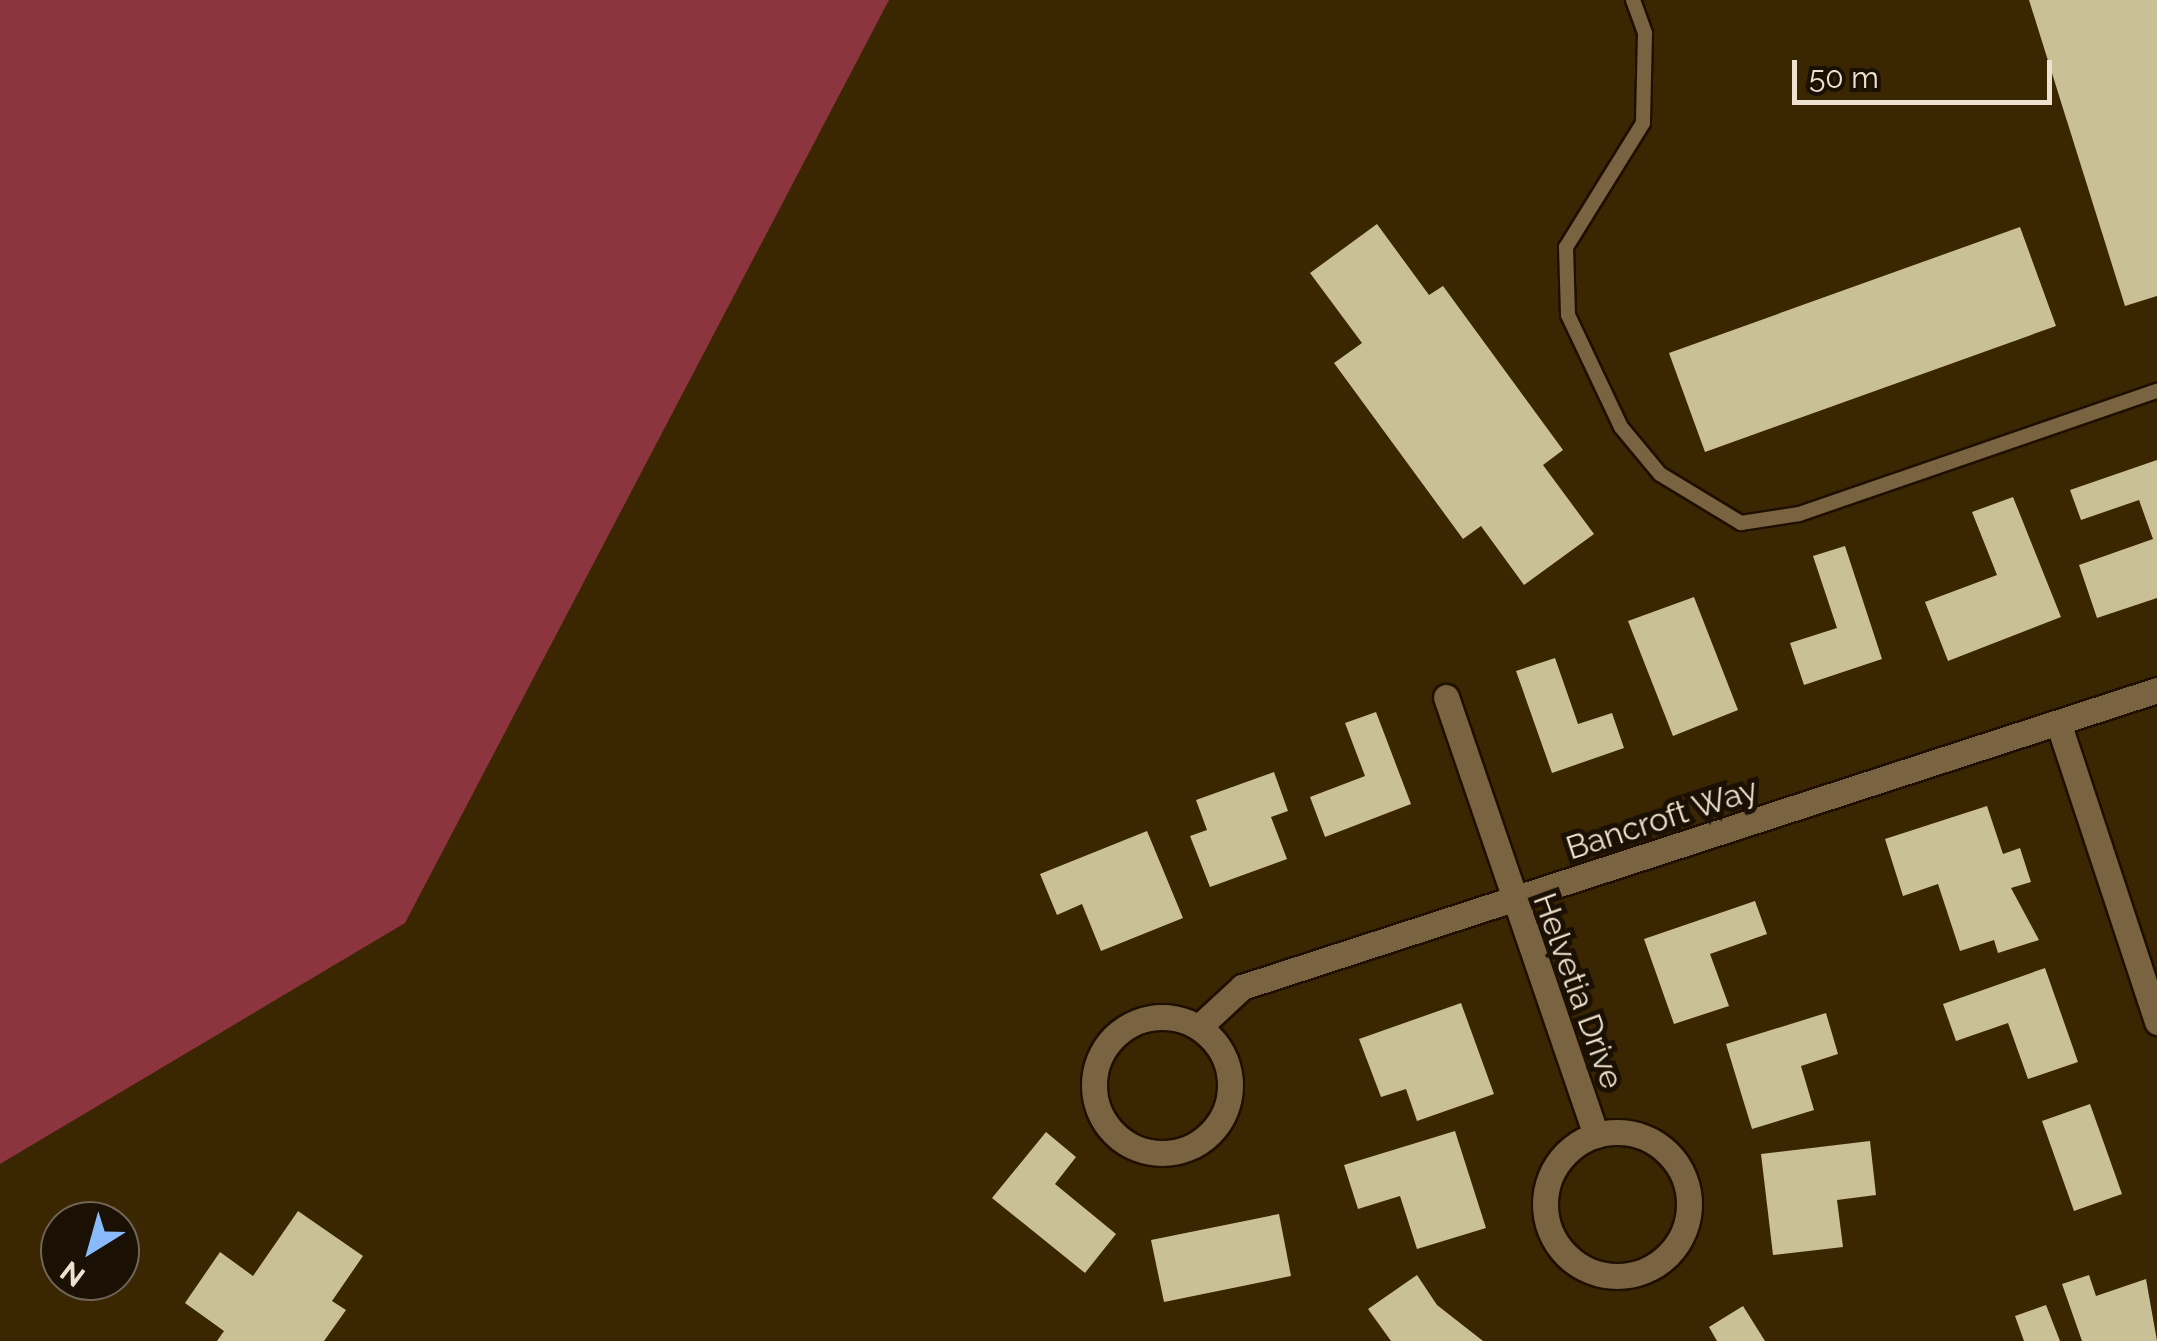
<!DOCTYPE html>
<style>
body{margin:0}
#map{position:relative;width:2157px;height:1341px;overflow:hidden;background:#3b2602;font-family:Raleway,sans-serif}
div>[style]{position:absolute}
[style*='--x']{left:calc(var(--x)*1px);top:calc(var(--y)*1px);width:calc(var(--w)*1px);rotate:calc(var(--a)*1deg)}
.forest>*{inset:0;background:#8c353f}
.building>*{inset:0;background:#cac095}
.roads{filter:drop-shadow(2px 0 #1e0f00) drop-shadow(-2px 0 #1e0f00) drop-shadow(0 2px #1e0f00) drop-shadow(0 -2px #1e0f00)}
.service>*{height:14px;margin:-7px;padding:0 7px;transform-origin:7px;border-radius:7px;background:#7a6340}
.minor>*{height:25px;margin:-12.5px;padding:0 12.5px;transform-origin:12.5px;border-radius:12.5px;background:#7a6340}
.minor>.ring{margin:-12.5px;padding:0;box-sizing:content-box;background:none;border:25px solid #7a6340;border-radius:50%}
span{translate:-50% -50%;white-space:nowrap;text-align:center;line-height:1.15;-webkit-text-stroke:10px #1a1104;paint-order:stroke}
.street-label{font-size:32px;color:#efe1cf}
.north{position:absolute;left:40px;top:1201px;width:100px;height:100px;box-sizing:border-box;background:#1a1104;border:2px solid #6f6455;border-radius:50%;rotate:217deg;font-size:28px;font-weight:700;line-height:40px;text-align:center;color:#efe1cf}
.north::after{content:'';display:block;margin:auto;width:35px;height:45px;background:#89bafc;clip-path:polygon(50% 0,100% 100%,50% 72%,0 100%)}
.scale{position:absolute;left:1792px;top:60px;width:260px;height:45px;box-sizing:border-box;border:5px solid #efe1cf;border-top:0;padding-left:12px;font-size:30px;line-height:35px;white-space:nowrap;color:#efe1cf;-webkit-text-stroke:8px #1a1104;paint-order:stroke}
</style>
<div id="map">
<div class="forest">
<div style="clip-path:polygon(0 0,889px 0,405px 923px,0 1164px)"></div>
</div>
<div class="building">
<div style="clip-path:polygon(2029px 0,2157px 0,2157px 296px,2125px 306px)"></div>
<div style="clip-path:polygon(1377px 224px,1429px 295px,1443px 286px,1563px 450px,1543px 465px,1594px 534px,1524px 585px,1481px 526px,1463px 539px,1334px 363px,1362px 343px,1310px 273px)"></div>
<div style="clip-path:polygon(2020px 227px,2056px 326px,1705px 452px,1669px 353px)"></div>
<div style="clip-path:polygon(2157px 460px,2157px 598px,2097px 618px,2079px 565px,2153px 539px,2139px 500px,2081px 520px,2070px 490px)"></div>
<div style="clip-path:polygon(2013px 497px,2061px 617px,1948px 661px,1925px 602px,1997px 575px,1972px 512px)"></div>
<div style="clip-path:polygon(1845px 546px,1882px 659px,1804px 685px,1790px 643px,1837px 628px,1813px 556px)"></div>
<div style="clip-path:polygon(1694px 597px,1738px 710px,1673px 736px,1628px 621px)"></div>
<div style="clip-path:polygon(1555px 658px,1578px 724px,1612px 713px,1624px 748px,1552px 773px,1516px 671px)"></div>
<div style="clip-path:polygon(1376px 712px,1411px 804px,1325px 837px,1310px 797px,1365px 776px,1345px 723px)"></div>
<div style="clip-path:polygon(1274px 772px,1288px 811px,1271px 817px,1287px 859px,1210px 887px,1190px 836px,1207px 830px,1196px 800px)"></div>
<div style="clip-path:polygon(1987px 806px,2003px 854px,2020px 848px,2031px 882px,2011px 888px,2039px 940px,1998px 953px,1994px 940px,1960px 951px,1938px 884px,1903px 896px,1885px 839px)"></div>
<div style="clip-path:polygon(1147px 831px,1183px 918px,1101px 951px,1082px 904px,1057px 915px,1040px 874px)"></div>
<div style="clip-path:polygon(1755px 901px,1767px 934px,1710px 954px,1729px 1006px,1674px 1024px,1644px 939px)"></div>
<div style="clip-path:polygon(2045px 968px,2078px 1062px,2028px 1079px,2008px 1023px,1956px 1041px,1943px 1004px)"></div>
<div style="clip-path:polygon(1461px 1003px,1494px 1094px,1417px 1121px,1406px 1089px,1381px 1097px,1359px 1039px)"></div>
<div style="clip-path:polygon(1826px 1013px,1838px 1054px,1801px 1066px,1814px 1110px,1752px 1129px,1726px 1044px)"></div>
<div style="clip-path:polygon(2090px 1104px,2122px 1194px,2074px 1211px,2042px 1121px)"></div>
<div style="clip-path:polygon(1455px 1131px,1486px 1228px,1417px 1249px,1400px 1196px,1358px 1209px,1344px 1165px)"></div>
<div style="clip-path:polygon(1046px 1132px,1076px 1157px,1055px 1184px,1116px 1234px,1085px 1273px,992px 1198px)"></div>
<div style="clip-path:polygon(1870px 1141px,1876px 1195px,1837px 1200px,1843px 1247px,1773px 1255px,1761px 1154px)"></div>
<div style="clip-path:polygon(298px 1211px,363px 1256px,332px 1301px,346px 1310px,324px 1341px,217px 1341px,224px 1331px,185px 1303px,220px 1252px,253px 1276px)"></div>
<div style="clip-path:polygon(1279px 1214px,1291px 1276px,1164px 1302px,1151px 1240px)"></div>
<div style="clip-path:polygon(1417px 1275px,1437px 1305px,1483px 1341px,1391px 1341px,1368px 1309px)"></div>
<div style="clip-path:polygon(2089px 1275px,2096px 1296px,2146px 1279px,2157px 1341px,2082px 1341px,2062px 1284px)"></div>
<div style="clip-path:polygon(2046px 1305px,2060px 1341px,2024px 1341px,2015px 1316px)"></div>
<div style="clip-path:polygon(1743px 1306px,1765px 1341px,1717px 1341px,1709px 1327px)"></div>
</div>
<div class="roads">
<div class="service">
<div style="--x:1633;--y:0;--w:35;--a:70"></div>
<div style="--x:1645;--y:33;--w:90;--a:91.3"></div>
<div style="--x:1643;--y:123;--w:146;--a:121.8"></div>
<div style="--x:1566;--y:247;--w:68;--a:88.3"></div>
<div style="--x:1568;--y:315;--w:124;--a:64.7"></div>
<div style="--x:1621;--y:427;--w:61;--a:50.3"></div>
<div style="--x:1660;--y:474;--w:95;--a:31.2"></div>
<div style="--x:1741;--y:523;--w:59;--a:-8.8"></div>
<div style="--x:1799;--y:514;--w:379;--a:-19"></div>
</div>
<div class="minor">
<div style="--x:1446;--y:697;--w:463;--a:71.1"></div>
<div style="--x:2059;--y:725;--w:313;--a:71.7"></div>
<div class="ring" style="left:1094px;top:1017px;width:111px;height:111px"></div>
<div style="--x:1199;--y:1027;--w:59;--a:-42.9"></div>
<div style="--x:1242;--y:987;--w:962;--a:-17.98"></div>
<div class="ring" style="left:1545px;top:1132px;width:119px;height:119px"></div>
</div>
</div>
<div class="street-label">
<span style="left:1662px;top:819px;rotate:-18deg">Bancroft Way</span>
<span style="left:1578px;top:991px;rotate:70deg">Helvetia Drive</span>
</div>
<div class="north">N</div>
<div class="scale">50 m</div>
</div>
